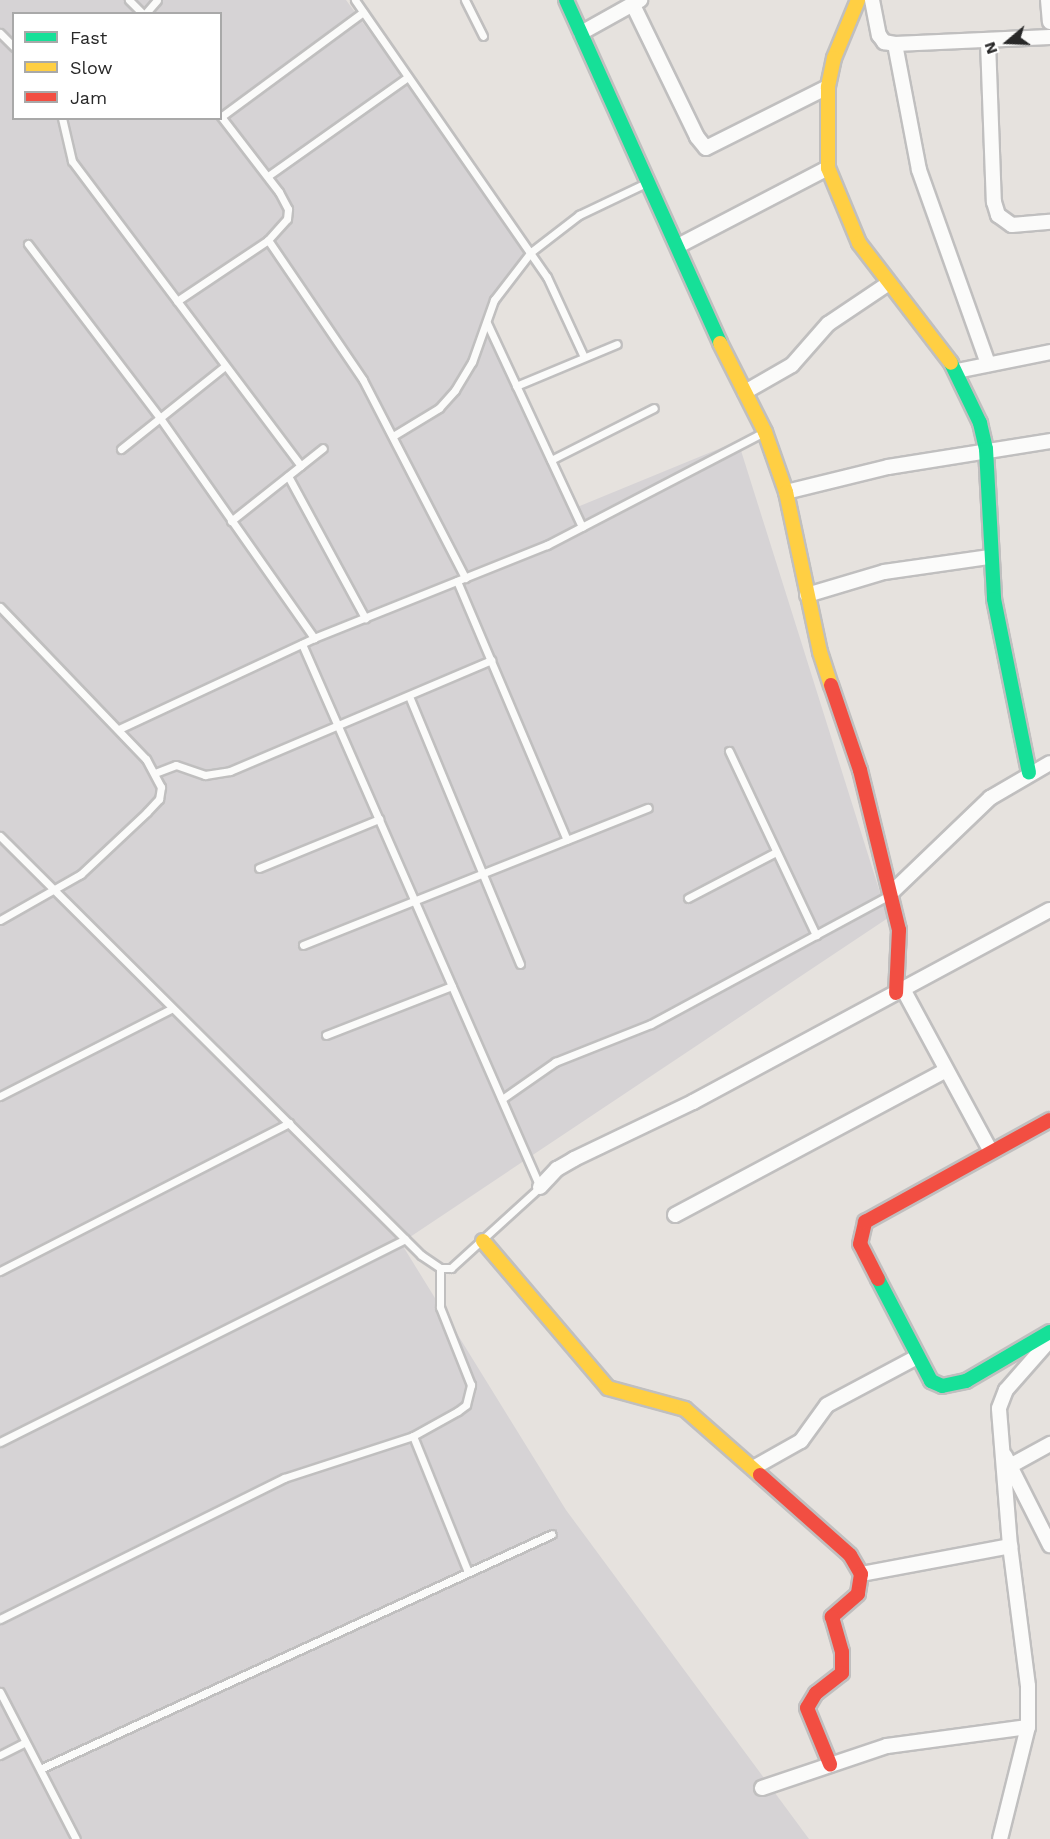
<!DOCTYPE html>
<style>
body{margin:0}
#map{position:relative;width:1050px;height:1839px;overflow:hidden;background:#e6e2de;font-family:"Work Sans",sans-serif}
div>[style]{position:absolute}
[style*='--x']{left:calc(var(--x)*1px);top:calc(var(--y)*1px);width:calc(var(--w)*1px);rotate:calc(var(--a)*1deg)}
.industrial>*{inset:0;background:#d6d3d5}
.roads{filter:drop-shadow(2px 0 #c0bfbf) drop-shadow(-2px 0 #c0bfbf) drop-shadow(0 2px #c0bfbf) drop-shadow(0 -2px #c0bfbf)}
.lane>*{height:7px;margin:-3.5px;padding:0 3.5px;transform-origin:3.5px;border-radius:3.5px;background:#fbfbfa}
.street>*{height:14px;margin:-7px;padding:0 7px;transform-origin:7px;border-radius:7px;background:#fbfbfa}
.fast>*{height:14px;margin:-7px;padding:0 7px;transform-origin:7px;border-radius:7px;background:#16e098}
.slow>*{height:14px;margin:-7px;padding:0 7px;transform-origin:7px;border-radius:7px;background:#ffcf43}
.jam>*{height:14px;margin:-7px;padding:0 7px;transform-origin:7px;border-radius:7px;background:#f24e42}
span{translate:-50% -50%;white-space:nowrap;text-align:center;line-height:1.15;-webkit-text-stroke:4.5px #fff;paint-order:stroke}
.legend{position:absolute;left:12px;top:12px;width:210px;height:108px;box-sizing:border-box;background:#fff;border:2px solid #a9a9a9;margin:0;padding:8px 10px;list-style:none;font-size:18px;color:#282828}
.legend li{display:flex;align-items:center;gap:12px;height:30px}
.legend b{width:30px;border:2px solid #a9a9a9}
.north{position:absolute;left:978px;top:12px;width:60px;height:60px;-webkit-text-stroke:4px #fff;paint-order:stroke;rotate:251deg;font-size:16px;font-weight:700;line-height:24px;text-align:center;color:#282828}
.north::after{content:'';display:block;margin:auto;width:21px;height:27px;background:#282828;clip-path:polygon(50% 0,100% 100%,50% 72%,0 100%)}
</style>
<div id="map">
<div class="industrial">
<div style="clip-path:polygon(evenodd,0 0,346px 0,532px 252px,486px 327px,570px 510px,738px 441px,888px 918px,401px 1243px,566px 1510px,809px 1839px,0 1839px,0 0,14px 14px,220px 14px,220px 118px,14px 118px,14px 14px)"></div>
</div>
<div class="roads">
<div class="lane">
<div style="--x:129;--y:0;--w:20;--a:45"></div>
<div style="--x:355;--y:0;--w:337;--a:55.3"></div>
<div style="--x:547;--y:277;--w:88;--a:65.2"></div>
<div style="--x:465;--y:0;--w:40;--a:63.4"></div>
<div style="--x:145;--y:14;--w:18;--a:-49"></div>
<div style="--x:0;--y:33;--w:20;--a:45"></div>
<div style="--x:222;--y:116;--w:175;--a:-36.4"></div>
<div style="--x:62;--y:118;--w:44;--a:76.9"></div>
<div style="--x:72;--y:161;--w:381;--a:53.1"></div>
<div style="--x:268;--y:176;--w:171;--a:-35.3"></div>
<div style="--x:268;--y:240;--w:169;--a:55.8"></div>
<div style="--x:363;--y:380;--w:223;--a:62.7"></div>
<div style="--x:28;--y:244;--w:218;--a:52.8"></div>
<div style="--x:160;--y:418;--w:269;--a:55"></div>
<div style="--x:177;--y:301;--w:110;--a:-33.8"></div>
<div style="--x:268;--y:240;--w:28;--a:-48"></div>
<div style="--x:287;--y:219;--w:10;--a:-84"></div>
<div style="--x:288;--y:209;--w:19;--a:-118"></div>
<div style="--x:279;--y:192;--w:97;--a:-127.5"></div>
<div style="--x:487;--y:323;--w:225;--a:65"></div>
<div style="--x:516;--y:386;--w:109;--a:-22.6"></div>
<div style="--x:393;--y:436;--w:54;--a:-31.3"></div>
<div style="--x:439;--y:408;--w:24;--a:-48"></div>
<div style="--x:455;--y:390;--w:33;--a:-59"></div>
<div style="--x:472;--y:362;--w:66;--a:-70.5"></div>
<div style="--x:494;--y:300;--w:61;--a:-52.4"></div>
<div style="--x:531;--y:252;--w:61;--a:-37.6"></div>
<div style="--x:579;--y:215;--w:74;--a:-25.5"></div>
<div style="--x:121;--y:449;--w:133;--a:-38.6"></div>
<div style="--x:551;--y:460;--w:115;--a:-26.8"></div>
<div style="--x:288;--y:476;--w:162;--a:61.5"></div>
<div style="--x:231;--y:521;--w:117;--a:-38.4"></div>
<div style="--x:457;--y:581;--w:281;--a:67"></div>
<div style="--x:0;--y:607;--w:211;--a:46.2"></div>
<div style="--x:146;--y:759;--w:32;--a:62"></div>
<div style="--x:161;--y:787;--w:12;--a:99"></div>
<div style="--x:159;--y:799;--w:18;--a:133"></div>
<div style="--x:147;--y:812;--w:91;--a:136.8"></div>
<div style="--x:81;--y:874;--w:93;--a:150.4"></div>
<div style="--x:409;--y:696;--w:290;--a:67.5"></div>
<div style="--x:119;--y:729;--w:215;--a:-25"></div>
<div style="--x:314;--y:638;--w:251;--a:-21.8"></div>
<div style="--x:547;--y:545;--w:242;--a:-27.5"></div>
<div style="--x:729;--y:751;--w:204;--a:64.7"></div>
<div style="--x:155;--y:773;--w:22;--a:-21"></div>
<div style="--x:176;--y:765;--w:31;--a:19"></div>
<div style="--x:205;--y:775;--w:25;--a:-9"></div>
<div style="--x:230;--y:771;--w:284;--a:-23"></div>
<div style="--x:0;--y:836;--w:594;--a:44.86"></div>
<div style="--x:421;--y:1255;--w:23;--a:34"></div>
<div style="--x:440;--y:1268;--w:11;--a:0"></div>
<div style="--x:451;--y:1268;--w:120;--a:-42.3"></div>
<div style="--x:540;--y:1187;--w:593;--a:-113.67"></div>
<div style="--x:259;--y:868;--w:130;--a:-22.2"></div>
<div style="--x:688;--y:898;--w:99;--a:-27.6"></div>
<div style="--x:303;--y:945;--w:371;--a:-21.7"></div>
<div style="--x:326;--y:1035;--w:135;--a:-21.3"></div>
<div style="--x:0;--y:1096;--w:192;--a:-27"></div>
<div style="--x:502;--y:1099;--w:65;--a:-34.9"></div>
<div style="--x:555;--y:1062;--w:103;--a:-21.6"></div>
<div style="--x:651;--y:1024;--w:269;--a:-28.4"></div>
<div style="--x:0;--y:1271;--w:325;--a:-27.1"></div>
<div style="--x:413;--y:1436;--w:147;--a:68"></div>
<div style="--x:0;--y:1442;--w:453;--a:-26.6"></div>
<div style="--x:0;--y:1619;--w:317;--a:-26.4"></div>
<div style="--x:284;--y:1478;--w:136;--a:-18"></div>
<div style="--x:413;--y:1436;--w:51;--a:-29.1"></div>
<div style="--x:458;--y:1411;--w:10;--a:-37"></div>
<div style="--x:466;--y:1405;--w:21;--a:-76"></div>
<div style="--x:471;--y:1385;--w:84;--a:-111.7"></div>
<div style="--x:440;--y:1307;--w:39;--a:-90"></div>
<div style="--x:0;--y:1692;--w:165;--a:62.7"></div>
<div style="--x:0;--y:1755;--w:28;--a:-27"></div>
<div style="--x:40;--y:1769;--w:563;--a:-24.65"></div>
</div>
<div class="street">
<div style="--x:872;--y:0;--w:36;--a:79"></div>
<div style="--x:879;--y:35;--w:9;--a:54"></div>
<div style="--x:884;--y:42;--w:11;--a:10"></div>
<div style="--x:895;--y:44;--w:155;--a:-2.6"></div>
<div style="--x:1048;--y:0;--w:22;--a:85"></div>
<div style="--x:633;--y:5;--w:147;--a:64.1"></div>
<div style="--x:697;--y:137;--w:14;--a:51"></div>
<div style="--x:706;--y:148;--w:136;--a:-26.6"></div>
<div style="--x:581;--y:33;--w:68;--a:-29.2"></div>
<div style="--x:988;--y:42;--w:160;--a:87.9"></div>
<div style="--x:994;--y:202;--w:14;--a:73"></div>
<div style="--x:998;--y:215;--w:17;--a:36"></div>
<div style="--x:1012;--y:225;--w:38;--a:-5"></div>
<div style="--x:895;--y:44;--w:128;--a:79.2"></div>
<div style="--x:919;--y:170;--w:206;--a:70.4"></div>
<div style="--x:678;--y:246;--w:169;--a:-27.5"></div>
<div style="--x:957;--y:371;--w:95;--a:-11.5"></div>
<div style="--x:745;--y:392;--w:54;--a:-29.9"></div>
<div style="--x:792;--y:365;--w:55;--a:-48.7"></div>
<div style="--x:828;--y:324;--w:73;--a:-33.9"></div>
<div style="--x:786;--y:492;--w:105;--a:-13.8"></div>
<div style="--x:888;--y:467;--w:164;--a:-9.1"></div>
<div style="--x:807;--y:595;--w:80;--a:-16.6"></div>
<div style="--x:884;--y:572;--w:107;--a:-8.1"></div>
<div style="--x:890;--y:894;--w:139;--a:-43.8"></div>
<div style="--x:990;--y:798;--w:69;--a:-30.3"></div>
<div style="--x:903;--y:989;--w:185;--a:61.6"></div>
<div style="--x:540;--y:1187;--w:25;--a:-47"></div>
<div style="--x:557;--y:1169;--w:20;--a:-30"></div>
<div style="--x:574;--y:1159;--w:132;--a:-25.6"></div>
<div style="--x:693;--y:1102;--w:405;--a:-28.3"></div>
<div style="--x:675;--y:1215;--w:307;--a:-28.1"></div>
<div style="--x:1005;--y:1456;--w:100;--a:63.2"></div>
<div style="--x:1010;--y:1466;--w:46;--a:-28.8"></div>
<div style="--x:753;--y:1468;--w:55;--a:-29.4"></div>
<div style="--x:801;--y:1441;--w:44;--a:-54.2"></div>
<div style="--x:827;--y:1405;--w:102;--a:-28.1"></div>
<div style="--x:861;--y:1574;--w:152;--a:-10.6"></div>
<div style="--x:762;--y:1788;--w:132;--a:-18.6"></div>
<div style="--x:887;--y:1746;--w:142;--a:-7.7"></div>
<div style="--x:1000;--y:1839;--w:115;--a:-76"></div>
<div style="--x:1028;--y:1727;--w:41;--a:-90"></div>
<div style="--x:1028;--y:1686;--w:141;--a:-97.3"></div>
<div style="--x:1010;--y:1546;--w:138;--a:-94.6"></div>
<div style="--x:999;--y:1408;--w:19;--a:-69"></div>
<div style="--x:1006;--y:1390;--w:67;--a:-48.7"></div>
</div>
<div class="fast">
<div style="--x:566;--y:0;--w:376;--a:65.8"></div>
<div style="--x:951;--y:363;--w:67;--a:64.2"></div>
<div style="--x:980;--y:423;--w:27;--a:77"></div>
<div style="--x:986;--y:449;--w:150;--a:86.9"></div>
<div style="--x:994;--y:599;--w:177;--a:78.6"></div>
<div style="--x:878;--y:1279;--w:115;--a:62.5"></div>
<div style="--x:931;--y:1381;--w:12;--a:24"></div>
<div style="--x:942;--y:1386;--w:25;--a:-12"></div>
<div style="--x:966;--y:1381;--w:97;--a:-30.3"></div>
</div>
<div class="slow">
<div style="--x:858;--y:0;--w:63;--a:112.5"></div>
<div style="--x:834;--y:58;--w:30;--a:102"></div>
<div style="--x:828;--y:87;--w:81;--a:90"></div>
<div style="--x:828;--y:168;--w:81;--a:67.5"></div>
<div style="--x:859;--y:243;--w:151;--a:52.5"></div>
<div style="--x:720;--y:343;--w:100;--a:63.2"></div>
<div style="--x:765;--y:432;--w:64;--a:70.7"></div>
<div style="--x:786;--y:492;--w:164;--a:78"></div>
<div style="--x:820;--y:652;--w:35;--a:72"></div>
<div style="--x:483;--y:1241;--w:193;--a:49.6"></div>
<div style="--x:608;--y:1388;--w:80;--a:15.3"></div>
<div style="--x:685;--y:1409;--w:100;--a:41.3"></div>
</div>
<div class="jam">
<div style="--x:831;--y:685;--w:90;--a:71.2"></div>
<div style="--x:860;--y:770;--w:165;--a:76.3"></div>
<div style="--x:899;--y:930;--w:63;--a:92.7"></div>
<div style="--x:878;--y:1279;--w:39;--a:-117"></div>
<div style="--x:860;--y:1244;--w:23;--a:-77"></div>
<div style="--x:865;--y:1222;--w:211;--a:-28.9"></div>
<div style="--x:760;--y:1475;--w:120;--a:41.6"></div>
<div style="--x:850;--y:1555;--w:22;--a:60"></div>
<div style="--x:861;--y:1574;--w:20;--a:99"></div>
<div style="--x:858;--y:1594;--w:35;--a:139"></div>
<div style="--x:832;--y:1617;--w:36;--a:74"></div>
<div style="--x:842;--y:1652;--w:21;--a:90"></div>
<div style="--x:842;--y:1673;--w:33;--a:142"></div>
<div style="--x:816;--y:1693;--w:17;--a:121"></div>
<div style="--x:807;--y:1708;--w:61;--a:67.7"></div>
</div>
</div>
<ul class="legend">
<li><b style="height:8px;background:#16e098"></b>Fast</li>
<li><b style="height:8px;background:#ffcf43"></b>Slow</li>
<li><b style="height:8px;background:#f24e42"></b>Jam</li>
</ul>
<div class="north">N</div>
</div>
